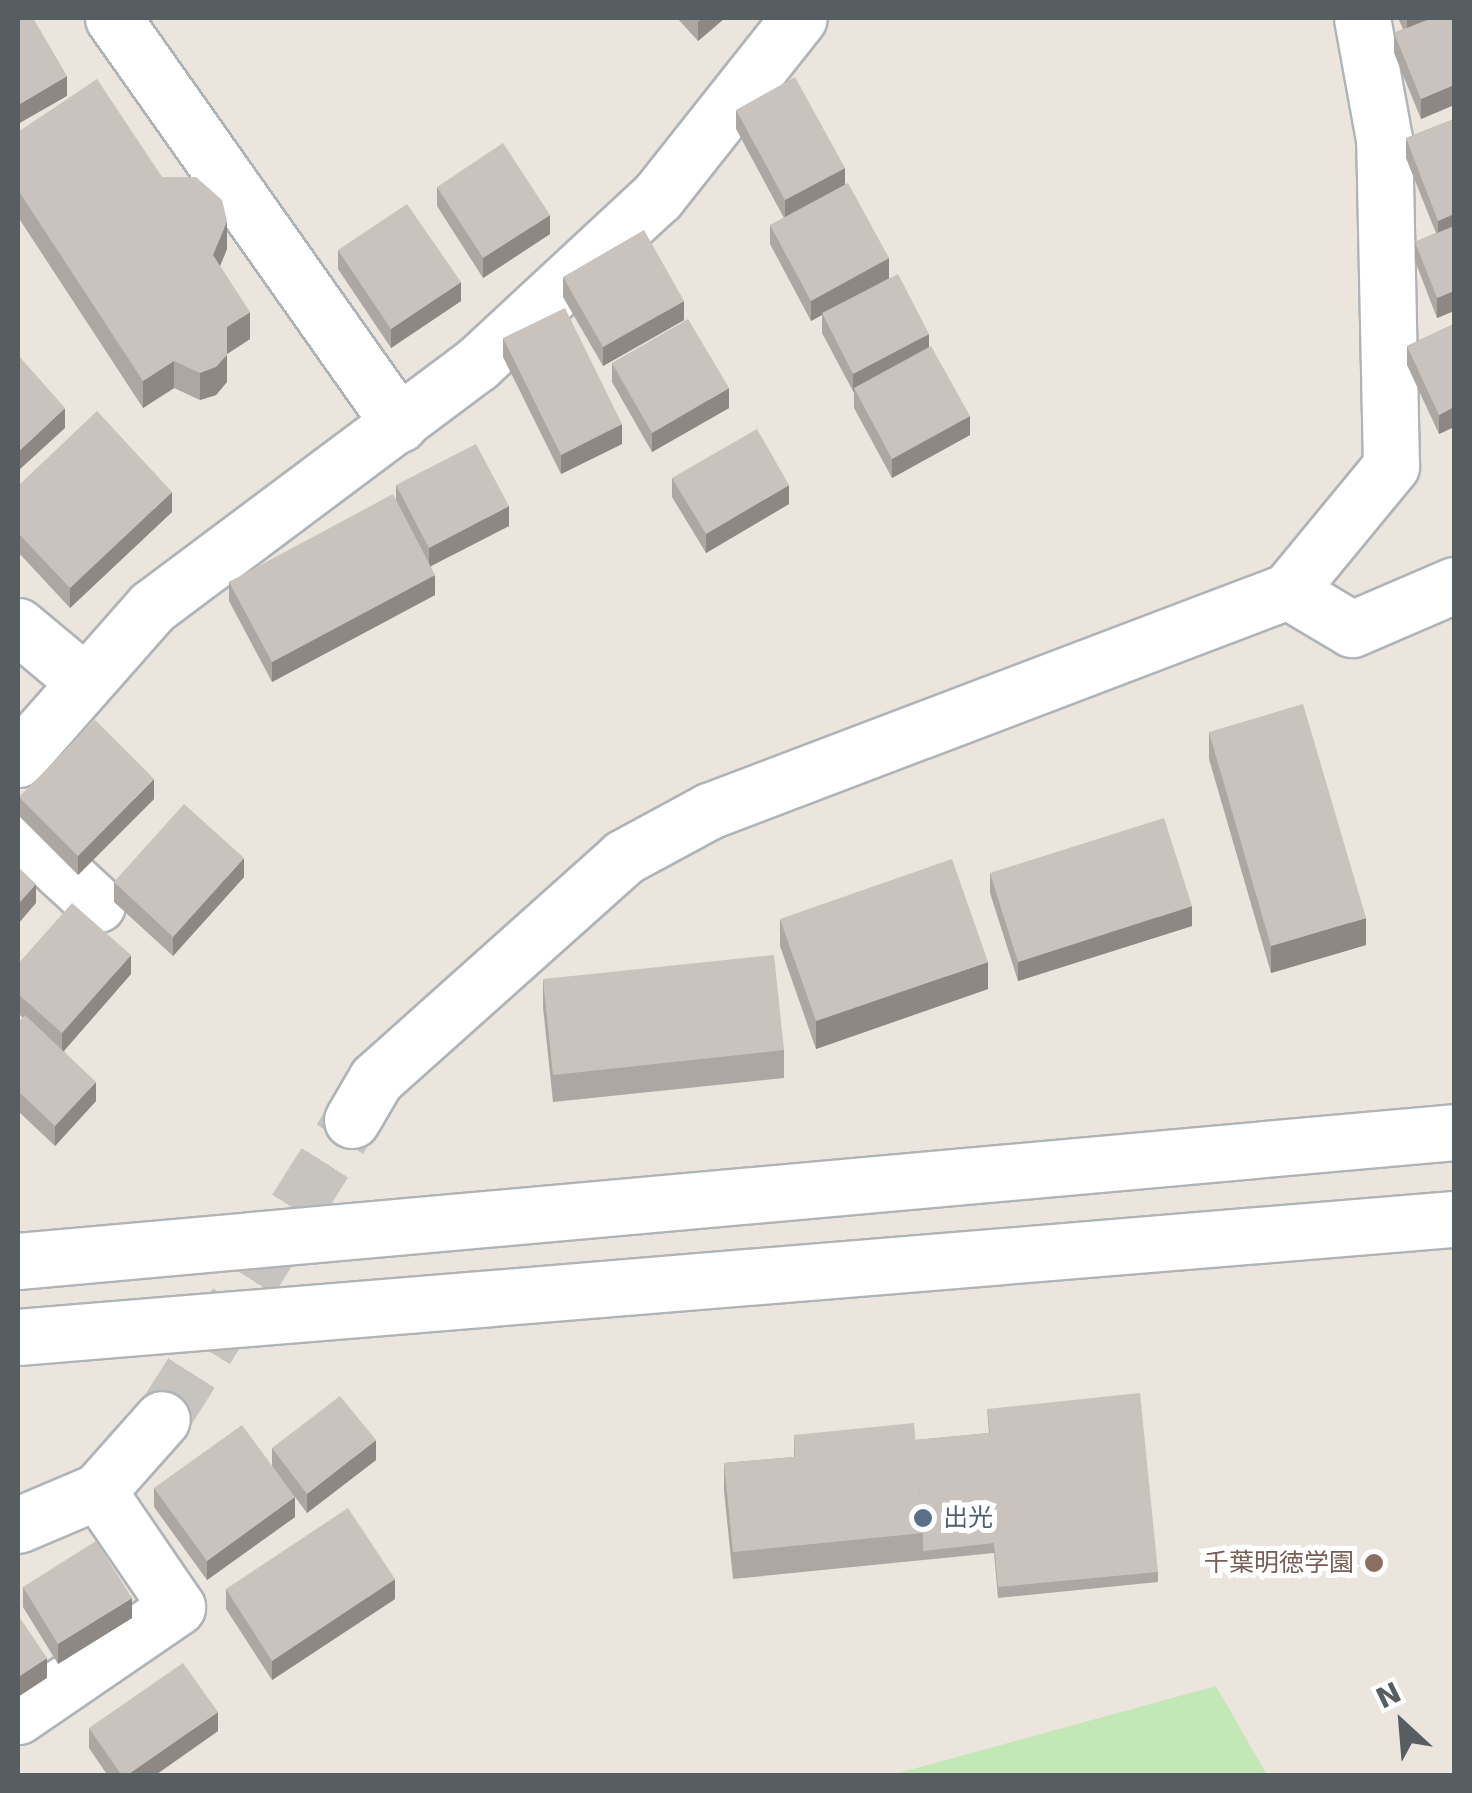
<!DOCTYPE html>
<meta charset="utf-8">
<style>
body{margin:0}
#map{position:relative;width:1472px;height:1793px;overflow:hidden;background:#ece5de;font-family:"DejaVu Sans","Noto Sans JP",sans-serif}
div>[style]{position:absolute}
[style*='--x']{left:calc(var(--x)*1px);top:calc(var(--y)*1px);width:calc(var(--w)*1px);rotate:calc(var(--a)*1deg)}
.green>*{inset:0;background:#c4e7b7}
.minor-tunnel>*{height:55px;margin-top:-27.5px;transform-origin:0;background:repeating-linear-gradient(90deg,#c7c3bf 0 55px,transparent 0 83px)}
.roads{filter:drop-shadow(2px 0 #afb4b8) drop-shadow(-2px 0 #afb4b8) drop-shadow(0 2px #afb4b8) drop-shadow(0 -2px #afb4b8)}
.minor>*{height:55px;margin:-27.5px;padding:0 27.5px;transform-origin:27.5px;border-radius:27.5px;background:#fff}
.wall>*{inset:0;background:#ada7a3}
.shaded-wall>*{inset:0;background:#8d8884}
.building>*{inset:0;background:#c9c2bd}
.dots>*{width:28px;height:28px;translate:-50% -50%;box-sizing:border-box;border:5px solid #fff;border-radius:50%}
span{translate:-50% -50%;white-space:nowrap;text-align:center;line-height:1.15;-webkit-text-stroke:10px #fff;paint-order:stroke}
.service-label{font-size:25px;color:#4e5e75}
.left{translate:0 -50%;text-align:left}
.education-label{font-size:25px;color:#785e54}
.right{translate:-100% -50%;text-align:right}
.frame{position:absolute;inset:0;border:20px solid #575e61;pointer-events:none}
.north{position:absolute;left:1352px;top:1673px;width:100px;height:100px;-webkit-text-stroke:8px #fff;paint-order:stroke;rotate:334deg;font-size:28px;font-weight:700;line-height:40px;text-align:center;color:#575e61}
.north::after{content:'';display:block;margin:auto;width:35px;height:45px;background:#575e61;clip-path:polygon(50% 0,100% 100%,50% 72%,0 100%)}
</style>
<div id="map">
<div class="green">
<div style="clip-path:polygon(1216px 1686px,1267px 1775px,891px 1775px)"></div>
</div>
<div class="minor-tunnel">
<div style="--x:162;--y:1419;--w:354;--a:-57.6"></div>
</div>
<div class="roads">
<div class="minor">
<div style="--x:113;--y:18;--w:497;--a:54.8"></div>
<div style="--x:1288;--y:591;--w:162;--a:-50.5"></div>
<div style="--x:1391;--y:466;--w:327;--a:-91.2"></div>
<div style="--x:1384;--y:139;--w:123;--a:-100.3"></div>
<div style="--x:18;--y:626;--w:87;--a:39.9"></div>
<div style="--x:18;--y:759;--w:203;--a:-48.6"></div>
<div style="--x:152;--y:607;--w:406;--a:-36.8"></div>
<div style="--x:477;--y:364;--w:246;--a:-42.9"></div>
<div style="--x:657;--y:197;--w:228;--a:-51.6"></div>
<div style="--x:18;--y:831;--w:108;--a:42.7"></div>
<div style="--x:352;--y:1120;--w:48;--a:-59.7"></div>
<div style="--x:376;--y:1079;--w:333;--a:-41.8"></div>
<div style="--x:624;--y:857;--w:97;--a:-28.4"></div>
<div style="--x:709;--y:811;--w:619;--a:-20.81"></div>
<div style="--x:1288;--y:591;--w:74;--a:30.7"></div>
<div style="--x:1352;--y:629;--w:111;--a:-23.3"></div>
<div style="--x:18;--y:1261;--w:1442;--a:-5.13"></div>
<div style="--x:18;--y:1337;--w:1441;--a:-4.7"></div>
<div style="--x:18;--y:1525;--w:87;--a:-23"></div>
<div style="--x:98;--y:1491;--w:96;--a:-48.4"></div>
<div style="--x:18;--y:1716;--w:193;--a:-34.4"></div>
<div style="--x:177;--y:1607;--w:140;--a:-124.3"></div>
</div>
</div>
<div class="wall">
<div style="clip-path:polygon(677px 18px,725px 18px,698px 41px)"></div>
<div style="clip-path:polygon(1398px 18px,1454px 18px,1454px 105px,1421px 119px,1394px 53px,1394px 33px,1403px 29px)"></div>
<div style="clip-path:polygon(736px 110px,845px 185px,889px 278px,929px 347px,970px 435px,892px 478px,854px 408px,854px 393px,822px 333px,822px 315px,811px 321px,770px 244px,770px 225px,784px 218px,736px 129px)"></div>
<div style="clip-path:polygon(1454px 119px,1454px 311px,1437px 318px,1415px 261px,1415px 242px,1436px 233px,1406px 158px,1406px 138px)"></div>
<div style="clip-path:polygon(18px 132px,162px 177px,227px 249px,220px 266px,250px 339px,227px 354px,227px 382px,216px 395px,200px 400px,174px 388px,143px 408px,18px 217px)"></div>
<div style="clip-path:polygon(437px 187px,550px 234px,483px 278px,437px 206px)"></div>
<div style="clip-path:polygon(338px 250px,461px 301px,391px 348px,338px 269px)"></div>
<div style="clip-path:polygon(563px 277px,684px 320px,603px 366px,563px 297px)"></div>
<div style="clip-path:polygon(1454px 324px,1454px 427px,1439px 434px,1407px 365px,1407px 346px)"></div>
<div style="clip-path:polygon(503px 338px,622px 444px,561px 474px,503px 357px)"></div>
<div style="clip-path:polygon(612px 363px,729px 408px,652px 452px,612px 382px)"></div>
<div style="clip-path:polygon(672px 478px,789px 504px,706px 553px,672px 497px)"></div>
<div style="clip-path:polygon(396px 485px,509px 526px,431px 566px,435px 595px,272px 682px,229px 601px,229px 582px,396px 501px)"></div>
<div style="clip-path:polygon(18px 486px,172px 512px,70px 608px,18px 552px)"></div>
<div style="clip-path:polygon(1209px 732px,1366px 945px,1271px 973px,1209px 759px)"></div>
<div style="clip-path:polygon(19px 797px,154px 799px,78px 875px,19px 816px)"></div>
<div style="clip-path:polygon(990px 873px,1192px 926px,1018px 981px,990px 893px)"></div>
<div style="clip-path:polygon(244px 877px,173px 956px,114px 902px,114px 882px)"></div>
<div style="clip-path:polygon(780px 919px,988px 989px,816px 1049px,780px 946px)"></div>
<div style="clip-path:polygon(18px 964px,131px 974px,64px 1051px,96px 1101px,55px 1146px,19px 1112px,18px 1114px,18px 1023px,23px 1018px,18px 1013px)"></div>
<div style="clip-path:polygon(543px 979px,784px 1050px,784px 1078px,553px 1102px,543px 1007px)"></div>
<div style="clip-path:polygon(987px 1409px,1158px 1572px,1158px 1582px,998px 1598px,994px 1553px,733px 1579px,724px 1491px,724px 1463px,794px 1457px,794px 1435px,915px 1440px,989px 1433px)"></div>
<div style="clip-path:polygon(272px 1448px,376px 1460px,307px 1513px,295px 1497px,295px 1517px,207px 1580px,154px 1507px,154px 1488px,272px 1466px)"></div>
<div style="clip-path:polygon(23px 1587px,132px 1618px,58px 1664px,23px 1607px)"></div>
<div style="clip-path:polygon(226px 1589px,395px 1599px,272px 1680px,226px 1609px)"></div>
<div style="clip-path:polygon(89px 1728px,218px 1731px,154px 1776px,108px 1776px,89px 1748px)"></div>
</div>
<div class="shaded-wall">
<div style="clip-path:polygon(703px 18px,725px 18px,698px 41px,698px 22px)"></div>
<div style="clip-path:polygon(1411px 18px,1454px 18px,1407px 39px,1407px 19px)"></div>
<div style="clip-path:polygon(67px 76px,67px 96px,18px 124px,18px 105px)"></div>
<div style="clip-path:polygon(1454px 85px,1454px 105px,1421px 119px,1421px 99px)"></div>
<div style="clip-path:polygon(845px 168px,845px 187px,785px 220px,785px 200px)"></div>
<div style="clip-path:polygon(1454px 214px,1454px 234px,1438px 240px,1438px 221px)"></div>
<div style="clip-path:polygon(550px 215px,550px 234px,483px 278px,483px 258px)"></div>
<div style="clip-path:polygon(227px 221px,227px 249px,213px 283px,213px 255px)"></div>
<div style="clip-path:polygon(889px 258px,889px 278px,811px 321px,811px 301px)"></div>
<div style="clip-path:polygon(461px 282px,461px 301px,391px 348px,391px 329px)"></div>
<div style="clip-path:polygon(1454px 291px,1454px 311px,1437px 318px,1437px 298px)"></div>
<div style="clip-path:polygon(684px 301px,684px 320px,603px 366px,603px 347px)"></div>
<div style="clip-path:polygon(250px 312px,250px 339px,227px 354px,227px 327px)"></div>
<div style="clip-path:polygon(929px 334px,929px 354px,854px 388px,853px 393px,853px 374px)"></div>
<div style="clip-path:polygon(227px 355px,227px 382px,216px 395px,200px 400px,200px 373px)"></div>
<div style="clip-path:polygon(174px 361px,174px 388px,143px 408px,143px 381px)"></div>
<div style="clip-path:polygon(729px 388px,729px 408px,652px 452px,652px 433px)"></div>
<div style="clip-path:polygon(1454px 407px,1454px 427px,1439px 434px,1439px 415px)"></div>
<div style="clip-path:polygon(65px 408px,65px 428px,18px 471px,18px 452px)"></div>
<div style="clip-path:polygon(970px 416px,970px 435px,892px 478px,892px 459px)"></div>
<div style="clip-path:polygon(622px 424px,622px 444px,561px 474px,561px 455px)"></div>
<div style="clip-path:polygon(789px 485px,789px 504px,706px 553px,706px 534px)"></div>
<div style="clip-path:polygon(172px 492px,172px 512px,70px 608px,70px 588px)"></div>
<div style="clip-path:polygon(509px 506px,509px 526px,429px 567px,429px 548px)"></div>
<div style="clip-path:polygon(435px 575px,435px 595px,272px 682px,272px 662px)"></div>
<div style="clip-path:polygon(154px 779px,154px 799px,78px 875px,78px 856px)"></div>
<div style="clip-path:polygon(244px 858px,244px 877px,173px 956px,173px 937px)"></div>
<div style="clip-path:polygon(36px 884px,36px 903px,18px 924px,18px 904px)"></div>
<div style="clip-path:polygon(1192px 906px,1192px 926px,1018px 981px,1018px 962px)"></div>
<div style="clip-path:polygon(1366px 918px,1366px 945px,1271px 973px,1271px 946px)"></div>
<div style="clip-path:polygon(131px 955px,131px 974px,62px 1053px,62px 1033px)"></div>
<div style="clip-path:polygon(988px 962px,988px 989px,816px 1049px,816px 1021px)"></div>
<div style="clip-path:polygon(96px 1082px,96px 1101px,55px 1146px,55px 1126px)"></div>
<div style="clip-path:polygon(376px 1440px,376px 1460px,307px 1513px,307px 1494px)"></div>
<div style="clip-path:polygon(295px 1497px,295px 1517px,207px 1580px,207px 1561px)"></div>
<div style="clip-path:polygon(395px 1579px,395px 1599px,272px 1680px,272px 1661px)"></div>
<div style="clip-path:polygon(132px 1598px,132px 1618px,58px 1664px,58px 1644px)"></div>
<div style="clip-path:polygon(47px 1658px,47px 1678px,18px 1697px,18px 1677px)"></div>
<div style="clip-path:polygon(218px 1712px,218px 1731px,154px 1776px,126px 1776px)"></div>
</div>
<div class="building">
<div style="clip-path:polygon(18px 18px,33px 18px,67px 76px,18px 105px)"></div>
<div style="clip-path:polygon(1432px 18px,1454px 18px,1454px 85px,1421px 99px,1394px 33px)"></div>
<div style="clip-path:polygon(795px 77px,845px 168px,785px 200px,736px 110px)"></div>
<div style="clip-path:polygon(97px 79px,162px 177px,196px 177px,222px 200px,227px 221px,213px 255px,250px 312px,227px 327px,227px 355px,216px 367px,200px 373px,174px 361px,143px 381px,18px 190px,18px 132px)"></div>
<div style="clip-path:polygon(1454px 119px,1454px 214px,1438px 221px,1406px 138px)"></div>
<div style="clip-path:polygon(503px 143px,550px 215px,483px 258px,437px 187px)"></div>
<div style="clip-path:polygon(848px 183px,889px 258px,811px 301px,770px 225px)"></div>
<div style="clip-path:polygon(407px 204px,461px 282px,391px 329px,338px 250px)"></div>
<div style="clip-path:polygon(1454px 226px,1454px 291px,1437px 298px,1415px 242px)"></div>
<div style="clip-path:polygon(644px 230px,684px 301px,603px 347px,563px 277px)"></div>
<div style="clip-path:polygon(898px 274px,929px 334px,853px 374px,822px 313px)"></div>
<div style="clip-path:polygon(565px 308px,622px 424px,561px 455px,503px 338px)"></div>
<div style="clip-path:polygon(688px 319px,729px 388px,652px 433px,612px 363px)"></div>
<div style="clip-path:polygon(1454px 324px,1454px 407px,1439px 415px,1407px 346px)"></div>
<div style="clip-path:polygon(931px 346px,970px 416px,892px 459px,854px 388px)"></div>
<div style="clip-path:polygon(18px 355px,65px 408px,18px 452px)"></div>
<div style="clip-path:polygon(97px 411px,172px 492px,70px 588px,18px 533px,18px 486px)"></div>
<div style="clip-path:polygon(757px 429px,789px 485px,706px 534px,672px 478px)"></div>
<div style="clip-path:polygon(476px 444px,509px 506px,429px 548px,396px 485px)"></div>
<div style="clip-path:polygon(393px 494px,435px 575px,272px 662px,229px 582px)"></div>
<div style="clip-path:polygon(1303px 704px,1366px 918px,1271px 946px,1209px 732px)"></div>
<div style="clip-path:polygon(95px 720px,154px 779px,78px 856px,19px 797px)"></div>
<div style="clip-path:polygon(184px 804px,244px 858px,173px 937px,114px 882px)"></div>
<div style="clip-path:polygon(1164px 818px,1192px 906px,1018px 962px,990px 873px)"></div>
<div style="clip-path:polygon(952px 859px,988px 962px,816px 1021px,780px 919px)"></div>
<div style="clip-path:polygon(18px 867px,36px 884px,18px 904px)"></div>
<div style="clip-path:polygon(72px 903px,131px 955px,62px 1033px,18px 994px,18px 964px)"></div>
<div style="clip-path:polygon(774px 955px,784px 1050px,553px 1075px,543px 979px)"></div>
<div style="clip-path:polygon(25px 1015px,96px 1082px,55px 1126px,19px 1092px,18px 1094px,18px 1023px)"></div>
<div style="clip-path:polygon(1140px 1393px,1158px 1572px,998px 1587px,994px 1543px,923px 1551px,923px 1533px,915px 1440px,990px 1433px,987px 1409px)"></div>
<div style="clip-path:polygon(340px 1396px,376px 1440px,307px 1494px,272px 1448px)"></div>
<div style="clip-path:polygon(914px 1423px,923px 1533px,733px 1552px,724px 1463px,795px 1457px,794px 1435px)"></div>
<div style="clip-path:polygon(242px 1425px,295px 1497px,207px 1561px,154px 1488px)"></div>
<div style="clip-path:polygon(348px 1508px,395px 1579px,272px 1661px,226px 1589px)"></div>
<div style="clip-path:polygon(96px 1541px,132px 1598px,58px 1644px,23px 1587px)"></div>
<div style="clip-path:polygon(18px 1615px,47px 1658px,18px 1677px)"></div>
<div style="clip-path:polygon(183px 1663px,218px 1712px,126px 1776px,122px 1776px,89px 1728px)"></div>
</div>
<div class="dots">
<div style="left:923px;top:1518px;background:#5c6f8a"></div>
<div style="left:1374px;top:1563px;background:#8d6e63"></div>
</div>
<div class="service-label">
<span class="left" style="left:943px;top:1518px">出光</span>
</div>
<div class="education-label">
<span class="right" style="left:1354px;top:1563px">千葉明徳学園</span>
</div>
<div class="frame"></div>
<div class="north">N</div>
</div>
